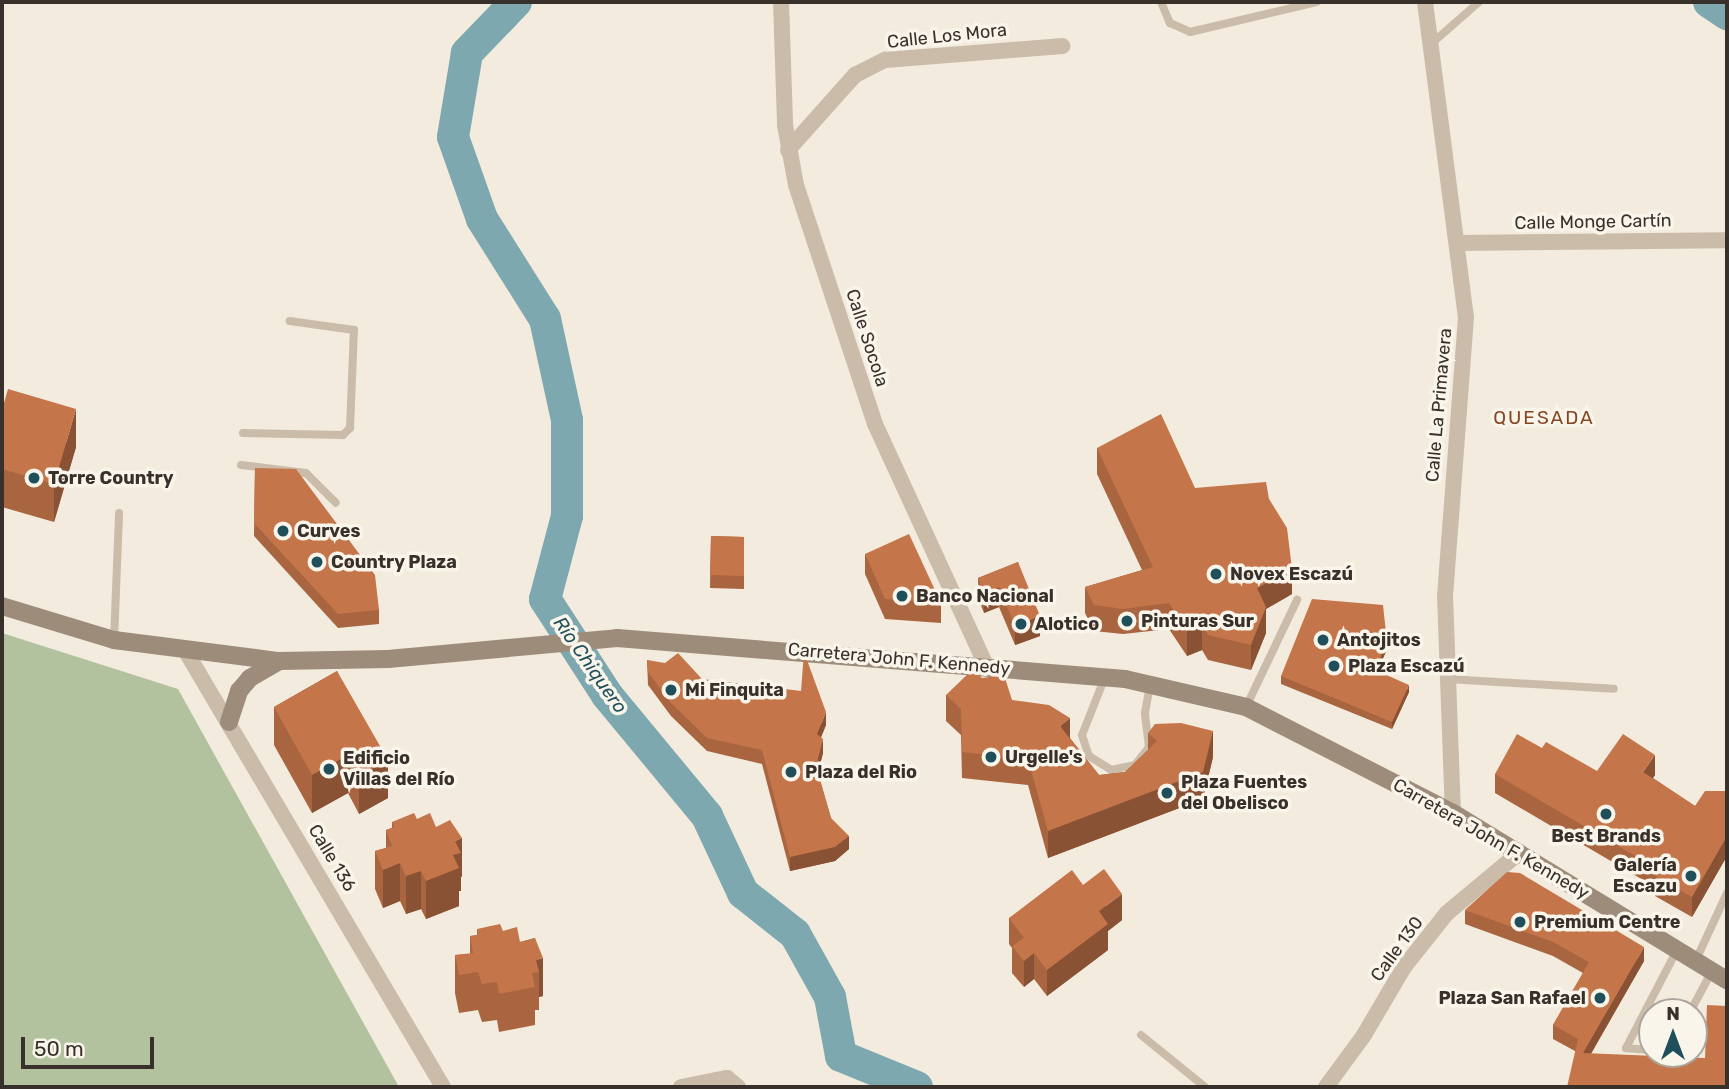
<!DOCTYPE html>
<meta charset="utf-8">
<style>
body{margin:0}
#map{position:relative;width:1729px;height:1089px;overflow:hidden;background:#f2ebde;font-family:Rubik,sans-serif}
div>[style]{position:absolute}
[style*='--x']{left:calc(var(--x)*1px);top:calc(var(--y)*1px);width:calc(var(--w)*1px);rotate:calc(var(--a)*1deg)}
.green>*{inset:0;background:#b2c29e}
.river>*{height:32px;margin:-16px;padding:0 16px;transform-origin:16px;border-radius:16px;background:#7da8af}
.lane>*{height:8px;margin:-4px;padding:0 4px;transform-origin:4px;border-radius:4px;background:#cbbcaa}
.street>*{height:16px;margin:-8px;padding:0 8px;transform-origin:8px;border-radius:8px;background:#cbbcaa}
.secondary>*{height:18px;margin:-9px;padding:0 9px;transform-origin:9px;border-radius:9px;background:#9e8c7b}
.wall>*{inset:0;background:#a96540}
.shaded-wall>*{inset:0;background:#895234}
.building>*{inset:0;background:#c4754a}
.dots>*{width:19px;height:19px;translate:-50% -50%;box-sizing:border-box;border:4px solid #faf5eb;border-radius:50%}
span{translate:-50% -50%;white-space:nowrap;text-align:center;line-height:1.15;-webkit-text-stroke:7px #faf5eb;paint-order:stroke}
.street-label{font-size:18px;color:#38302a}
.poi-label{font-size:18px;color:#38302a;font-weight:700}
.left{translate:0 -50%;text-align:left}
.right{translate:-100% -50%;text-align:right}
.neighbourhood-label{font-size:19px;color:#864623;letter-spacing:2px}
.water-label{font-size:19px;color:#1f4f5a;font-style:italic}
.frame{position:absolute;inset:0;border:4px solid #38302a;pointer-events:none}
.north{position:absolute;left:1638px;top:998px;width:70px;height:70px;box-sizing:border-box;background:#faf5eb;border:2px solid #aca69e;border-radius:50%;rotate:0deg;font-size:19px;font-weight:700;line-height:28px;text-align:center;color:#38302a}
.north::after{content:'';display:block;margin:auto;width:24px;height:32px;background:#1f4f5a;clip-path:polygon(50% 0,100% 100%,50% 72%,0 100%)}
.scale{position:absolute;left:21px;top:1037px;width:133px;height:32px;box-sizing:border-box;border:4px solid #38302a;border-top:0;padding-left:9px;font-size:21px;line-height:24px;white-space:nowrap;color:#38302a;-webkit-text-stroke:5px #faf5eb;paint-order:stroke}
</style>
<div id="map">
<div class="green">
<div style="clip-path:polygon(2px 633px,178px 689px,399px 1087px,2px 1087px)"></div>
</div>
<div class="river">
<div style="--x:516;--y:2;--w:71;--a:133.9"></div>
<div style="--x:467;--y:53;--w:85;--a:99.5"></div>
<div style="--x:453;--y:137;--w:87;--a:70.5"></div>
<div style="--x:482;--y:219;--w:118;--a:57.8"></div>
<div style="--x:545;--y:319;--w:103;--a:77.7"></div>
<div style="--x:567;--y:420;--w:96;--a:90"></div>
<div style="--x:567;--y:516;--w:86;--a:104.8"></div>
<div style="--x:545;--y:599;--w:114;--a:57.1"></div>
<div style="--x:607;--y:695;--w:157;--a:50.4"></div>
<div style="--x:707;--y:816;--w:85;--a:64.9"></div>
<div style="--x:743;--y:893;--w:66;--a:38.3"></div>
<div style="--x:795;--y:934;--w:72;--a:60.9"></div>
<div style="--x:830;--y:997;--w:60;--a:79.4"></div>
<div style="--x:841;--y:1056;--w:82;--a:22.2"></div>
<div style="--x:1709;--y:2;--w:22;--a:34"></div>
</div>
<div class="lane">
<div style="--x:1161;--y:2;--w:23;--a:67"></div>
<div style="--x:1170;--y:23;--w:22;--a:24"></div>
<div style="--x:1190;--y:32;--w:130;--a:-13.3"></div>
<div style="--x:1431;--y:44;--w:64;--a:-41.2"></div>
<div style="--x:243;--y:433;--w:100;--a:1.1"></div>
<div style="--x:343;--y:435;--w:10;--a:-45"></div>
<div style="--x:350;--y:428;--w:98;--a:-87.7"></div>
<div style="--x:354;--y:330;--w:65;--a:-172"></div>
<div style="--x:241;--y:465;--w:65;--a:7"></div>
<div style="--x:306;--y:473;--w:42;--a:45"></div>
<div style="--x:114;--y:640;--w:127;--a:-87.7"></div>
<div style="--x:1105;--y:677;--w:62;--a:111.6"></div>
<div style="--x:1082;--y:735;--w:22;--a:72"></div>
<div style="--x:1089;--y:756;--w:26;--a:32"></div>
<div style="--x:1111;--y:770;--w:25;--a:-12"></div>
<div style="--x:1135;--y:765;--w:23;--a:-52"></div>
<div style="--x:1149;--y:747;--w:34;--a:-97"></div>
<div style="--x:1145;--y:713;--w:29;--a:-80"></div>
<div style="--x:1448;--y:679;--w:166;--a:3.4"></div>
<div style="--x:1246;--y:707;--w:119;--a:-64.5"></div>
<div style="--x:1696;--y:960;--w:74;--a:-65.2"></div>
<div style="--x:1690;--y:1012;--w:44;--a:-61.7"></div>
<div style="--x:1141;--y:1035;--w:82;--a:39.1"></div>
<div style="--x:1652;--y:1050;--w:26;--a:-176"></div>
<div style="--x:1626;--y:1048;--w:108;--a:-62.5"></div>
<div style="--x:1684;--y:1054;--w:3;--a:0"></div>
</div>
<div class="street">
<div style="--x:781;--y:2;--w:123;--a:88.1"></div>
<div style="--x:785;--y:125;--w:61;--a:79.6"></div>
<div style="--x:796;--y:185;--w:252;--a:71.7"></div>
<div style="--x:875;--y:424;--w:268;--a:65.3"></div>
<div style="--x:1425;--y:2;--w:318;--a:82.6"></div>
<div style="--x:1466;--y:317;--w:280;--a:94.3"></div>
<div style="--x:1445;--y:596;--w:217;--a:87.9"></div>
<div style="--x:788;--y:150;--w:101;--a:-48.2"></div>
<div style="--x:855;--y:75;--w:34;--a:-27"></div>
<div style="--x:885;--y:60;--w:178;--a:-4.5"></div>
<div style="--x:1459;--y:243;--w:268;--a:-0.6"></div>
<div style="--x:185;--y:650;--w:507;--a:59.44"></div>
<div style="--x:681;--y:1087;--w:47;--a:-11.1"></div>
<div style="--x:727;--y:1078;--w:14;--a:39"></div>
<div style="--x:1326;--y:1087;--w:64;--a:-53.8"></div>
<div style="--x:1364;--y:1035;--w:79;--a:-59.5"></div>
<div style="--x:1404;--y:967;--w:69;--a:-51.5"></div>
<div style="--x:1447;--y:913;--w:95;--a:-39.9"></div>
</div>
<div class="secondary">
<div style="--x:2;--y:606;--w:117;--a:16.9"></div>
<div style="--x:114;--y:640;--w:166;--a:7.3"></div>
<div style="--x:279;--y:661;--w:109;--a:-1.1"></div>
<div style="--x:388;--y:659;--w:230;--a:-5.2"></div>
<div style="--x:617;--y:638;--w:510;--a:4.61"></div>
<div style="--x:1125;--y:679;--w:124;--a:13"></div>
<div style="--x:1246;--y:707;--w:233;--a:27.1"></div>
<div style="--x:1453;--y:813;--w:321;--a:31.4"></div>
<div style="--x:229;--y:722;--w:33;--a:-72"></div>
<div style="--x:239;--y:691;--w:17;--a:-50"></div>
<div style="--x:250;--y:678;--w:34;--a:-30"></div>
</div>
<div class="wall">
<div style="clip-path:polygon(2px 410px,76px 447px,54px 522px,2px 507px)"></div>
<div style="clip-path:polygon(1097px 448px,1195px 488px,1269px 499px,1292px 594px,1266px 609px,1266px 633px,1251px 670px,1208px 660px,1202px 650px,1187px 656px,1169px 629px,1123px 634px,1094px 631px,1085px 613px,1085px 587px,1142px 570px,1097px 474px)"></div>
<div style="clip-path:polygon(255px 468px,379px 610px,379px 624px,338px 628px,254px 536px)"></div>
<div style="clip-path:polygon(711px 536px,744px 537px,744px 589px,710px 588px)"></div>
<div style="clip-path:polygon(865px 554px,941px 603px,941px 623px,885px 619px,865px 574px)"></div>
<div style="clip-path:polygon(1018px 562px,1040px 636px,1015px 645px,999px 607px,984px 613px,978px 598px,978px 578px)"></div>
<div style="clip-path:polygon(1387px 649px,1377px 671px,1409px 692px,1392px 729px,1281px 684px,1281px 676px)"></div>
<div style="clip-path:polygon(647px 660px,826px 725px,821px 737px,823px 753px,818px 773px,831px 818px,849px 849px,835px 861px,790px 871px,762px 764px,707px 751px,671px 716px,648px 685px)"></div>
<div style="clip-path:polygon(337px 671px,388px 798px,359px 814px,348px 793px,312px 813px,274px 745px,274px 707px)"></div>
<div style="clip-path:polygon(982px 678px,1012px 700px,1070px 738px,1099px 775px,1125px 772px,1148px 750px,1148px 733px,1213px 757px,1203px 799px,1048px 858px,1028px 785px,962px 778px,961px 735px,946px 721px,946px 695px)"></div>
<div style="clip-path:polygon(1597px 771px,1655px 775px,1653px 778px,1695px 806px,1727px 791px,1727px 856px,1692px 917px,1655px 896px,1655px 887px,1495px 793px,1495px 774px)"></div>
<div style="clip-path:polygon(417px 819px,436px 827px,462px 876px,461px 877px,461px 891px,459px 891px,459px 906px,426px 919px,421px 909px,406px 914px,400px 901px,383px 908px,375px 889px,375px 851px,386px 848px,386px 830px,392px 828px,392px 822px)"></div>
<div style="clip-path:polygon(1083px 885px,1122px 920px,1108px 931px,1108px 950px,1047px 996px,1034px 979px,1024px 987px,1012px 973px,1012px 948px,1009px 944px,1009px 918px)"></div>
<div style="clip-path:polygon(1465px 910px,1644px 961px,1591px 1054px,1727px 1087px,1575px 1051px,1553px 1039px,1553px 1025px,1583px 973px,1553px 956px,1465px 924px)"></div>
<div style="clip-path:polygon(477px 929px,503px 931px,520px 942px,535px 938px,543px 996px,539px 997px,539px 1010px,535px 1010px,535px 1025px,499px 1032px,497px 1020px,482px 1022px,478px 1010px,459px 1013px,455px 993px,455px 955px,470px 954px,470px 936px,477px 935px)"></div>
</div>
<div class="shaded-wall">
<div style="clip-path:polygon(76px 409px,76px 447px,54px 522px,54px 484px)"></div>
<div style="clip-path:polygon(1292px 569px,1292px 594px,1266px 609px,1266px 633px,1251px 670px,1251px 645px,1257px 588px)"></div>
<div style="clip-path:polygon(999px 587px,999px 607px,984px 613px,984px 593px)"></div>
<div style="clip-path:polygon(1040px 616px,1040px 636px,1015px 645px,1015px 626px)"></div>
<div style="clip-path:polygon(1202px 624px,1202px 650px,1187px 656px,1187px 630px)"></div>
<div style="clip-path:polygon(1387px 642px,1387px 649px,1375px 678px,1375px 670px)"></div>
<div style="clip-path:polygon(1409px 685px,1409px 692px,1392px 729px,1392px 722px)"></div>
<div style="clip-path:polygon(826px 712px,826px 725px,817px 747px,817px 734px)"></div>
<div style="clip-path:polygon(1070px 718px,1070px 745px,1060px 726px)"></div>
<div style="clip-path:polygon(1213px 731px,1213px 757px,1203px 799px,1048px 858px,1048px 831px)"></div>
<div style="clip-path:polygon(823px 739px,823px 753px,816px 779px,816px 766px)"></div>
<div style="clip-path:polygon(348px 755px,348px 793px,312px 813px,312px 775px)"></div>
<div style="clip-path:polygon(1655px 755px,1655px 775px,1643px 792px,1643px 772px)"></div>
<div style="clip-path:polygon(388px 760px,388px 798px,359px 814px,359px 776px)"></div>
<div style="clip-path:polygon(849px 836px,849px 849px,835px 861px,790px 871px,790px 857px)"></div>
<div style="clip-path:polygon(1727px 836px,1727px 856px,1692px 917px,1692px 897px)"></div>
<div style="clip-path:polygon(462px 838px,462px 876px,461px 877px,461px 891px,459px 891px,459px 906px,426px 919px,426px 881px,453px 855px,455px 841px)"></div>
<div style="clip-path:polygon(400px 863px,400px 901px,383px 908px,383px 870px)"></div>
<div style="clip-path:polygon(421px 871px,421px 909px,406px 914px,406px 876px)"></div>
<div style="clip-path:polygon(1122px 894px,1122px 920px,1108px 931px,1108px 950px,1047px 996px,1047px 970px,1099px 911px)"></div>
<div style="clip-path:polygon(1644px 947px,1644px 961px,1583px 1067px,1583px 1053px)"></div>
<div style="clip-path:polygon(1034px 953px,1034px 979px,1024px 987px,1024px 961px)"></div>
<div style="clip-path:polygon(543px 958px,543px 996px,539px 997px,539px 972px,536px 960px)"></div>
</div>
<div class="building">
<div style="clip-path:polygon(8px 389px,76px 409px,54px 484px,2px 469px,2px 410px)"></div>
<div style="clip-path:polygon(1161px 414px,1195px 488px,1266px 482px,1269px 499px,1287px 528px,1292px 569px,1257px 588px,1266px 607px,1251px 645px,1208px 635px,1202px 624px,1187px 630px,1169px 603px,1123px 609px,1094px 605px,1085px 587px,1153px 567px,1097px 448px)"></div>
<div style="clip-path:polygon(255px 468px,296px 469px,375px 575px,379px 610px,338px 614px,254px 523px)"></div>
<div style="clip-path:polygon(909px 534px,941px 603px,885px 599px,865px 554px)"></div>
<div style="clip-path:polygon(711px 536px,744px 537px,744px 576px,710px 575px)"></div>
<div style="clip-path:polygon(1018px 562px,1040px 616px,1015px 626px,999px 587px,984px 593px,978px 578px)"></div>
<div style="clip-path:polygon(1312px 599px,1383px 605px,1387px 642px,1375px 670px,1409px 685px,1392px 722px,1281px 676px)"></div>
<div style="clip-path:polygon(804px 652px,826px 712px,817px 734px,823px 739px,816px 766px,831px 818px,849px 836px,835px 847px,790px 857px,762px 750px,707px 738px,671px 703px,648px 672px,647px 660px,665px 663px,678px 653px,702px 679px,801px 691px)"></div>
<div style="clip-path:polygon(973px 669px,982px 678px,1004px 675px,1012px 700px,1049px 705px,1070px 718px,1060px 726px,1099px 775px,1125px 772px,1157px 741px,1148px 733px,1155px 724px,1181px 723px,1213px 731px,1203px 772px,1048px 831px,1028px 759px,962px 752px,961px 709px,946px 695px)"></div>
<div style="clip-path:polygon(337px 671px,388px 760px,359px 776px,348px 755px,312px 775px,274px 707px)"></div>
<div style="clip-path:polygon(1517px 734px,1542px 748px,1546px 742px,1597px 771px,1623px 734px,1655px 755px,1643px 772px,1695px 806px,1705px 791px,1727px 791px,1727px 836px,1692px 897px,1655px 876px,1659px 870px,1495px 774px)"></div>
<div style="clip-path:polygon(414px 813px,417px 819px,430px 813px,436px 827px,450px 820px,462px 838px,455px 841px,461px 853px,453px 855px,459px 868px,426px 881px,421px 871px,406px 876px,400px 863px,383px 870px,375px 851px,392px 846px,386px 830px,394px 827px,392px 822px)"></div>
<div style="clip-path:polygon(1104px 869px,1122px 894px,1099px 911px,1108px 924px,1047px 970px,1034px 953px,1024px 961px,1012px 946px,1024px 938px,1009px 918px,1072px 870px,1083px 885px)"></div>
<div style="clip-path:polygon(1507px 872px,1520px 873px,1644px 947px,1583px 1053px,1705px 1058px,1707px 1005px,1727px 1006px,1727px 1087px,1567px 1087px,1578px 1039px,1553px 1025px,1589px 962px,1553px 942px,1465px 910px)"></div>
<div style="clip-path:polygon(500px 924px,503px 931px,517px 927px,520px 942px,535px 938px,543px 958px,536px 960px,539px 972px,532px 973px,535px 987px,499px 994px,497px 982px,482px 984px,478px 972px,459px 975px,455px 955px,473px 953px,470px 936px,478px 935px,477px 929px)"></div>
</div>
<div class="dots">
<div style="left:34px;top:478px;background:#1f4f5a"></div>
<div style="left:283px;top:531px;background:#1f4f5a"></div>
<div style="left:317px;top:562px;background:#1f4f5a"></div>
<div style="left:1216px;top:574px;background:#1f4f5a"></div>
<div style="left:902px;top:596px;background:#1f4f5a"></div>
<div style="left:1127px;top:621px;background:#1f4f5a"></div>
<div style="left:1021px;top:624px;background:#1f4f5a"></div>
<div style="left:1323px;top:640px;background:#1f4f5a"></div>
<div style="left:1334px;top:666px;background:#1f4f5a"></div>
<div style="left:671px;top:690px;background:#1f4f5a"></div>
<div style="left:991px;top:757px;background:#1f4f5a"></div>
<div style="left:329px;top:769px;background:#1f4f5a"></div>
<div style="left:791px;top:772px;background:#1f4f5a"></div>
<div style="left:1167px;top:793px;background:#1f4f5a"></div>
<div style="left:1606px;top:814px;background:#1f4f5a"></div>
<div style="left:1691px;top:876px;background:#1f4f5a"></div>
<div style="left:1520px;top:922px;background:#1f4f5a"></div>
<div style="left:1600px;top:998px;background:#1f4f5a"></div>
</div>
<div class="street-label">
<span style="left:947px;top:36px;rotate:-6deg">Calle Los Mora</span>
<span style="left:1593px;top:222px;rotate:-1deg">Calle Monge Cartín</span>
<span style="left:867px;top:338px;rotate:72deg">Calle Socola</span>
<span style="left:1439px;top:405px;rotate:-85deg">Calle La Primavera</span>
<span style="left:899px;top:659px;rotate:5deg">Carretera John F. Kennedy</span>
<span style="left:1491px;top:839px;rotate:30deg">Carretera John F. Kennedy</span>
<span style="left:332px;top:858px;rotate:59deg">Calle 136</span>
<span style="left:1397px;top:949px;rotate:-54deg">Calle 130</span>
</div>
<div class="poi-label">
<span class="left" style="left:48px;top:478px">Torre Country</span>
<span class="left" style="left:297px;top:531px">Curves</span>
<span class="left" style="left:331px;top:562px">Country Plaza</span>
<span class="left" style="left:1230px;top:574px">Novex Escazú</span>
<span class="left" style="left:916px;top:596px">Banco Nacional</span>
<span class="left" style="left:1141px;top:621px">Pinturas Sur</span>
<span class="left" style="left:1035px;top:624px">Alotico</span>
<span class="left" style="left:1337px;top:640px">Antojitos</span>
<span class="left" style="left:1348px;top:666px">Plaza Escazú</span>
<span class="left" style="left:685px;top:690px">Mi Finquita</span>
<span class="left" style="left:1005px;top:757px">Urgelle's</span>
<span class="left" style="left:343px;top:769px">Edificio<br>Villas del Río</span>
<span class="left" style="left:805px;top:772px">Plaza del Rio</span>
<span class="left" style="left:1181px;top:793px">Plaza Fuentes<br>del Obelisco</span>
<span style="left:1606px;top:836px">Best Brands</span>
<span class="right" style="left:1677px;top:876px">Galería<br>Escazu</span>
<span class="left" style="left:1534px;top:922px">Premium Centre</span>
<span class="right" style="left:1586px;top:998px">Plaza San Rafael</span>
</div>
<div class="neighbourhood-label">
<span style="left:1544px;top:418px">QUESADA</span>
</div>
<div class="water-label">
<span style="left:590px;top:665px;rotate:55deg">Río Chiquero</span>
</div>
<div class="frame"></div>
<div class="north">N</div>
<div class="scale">50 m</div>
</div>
